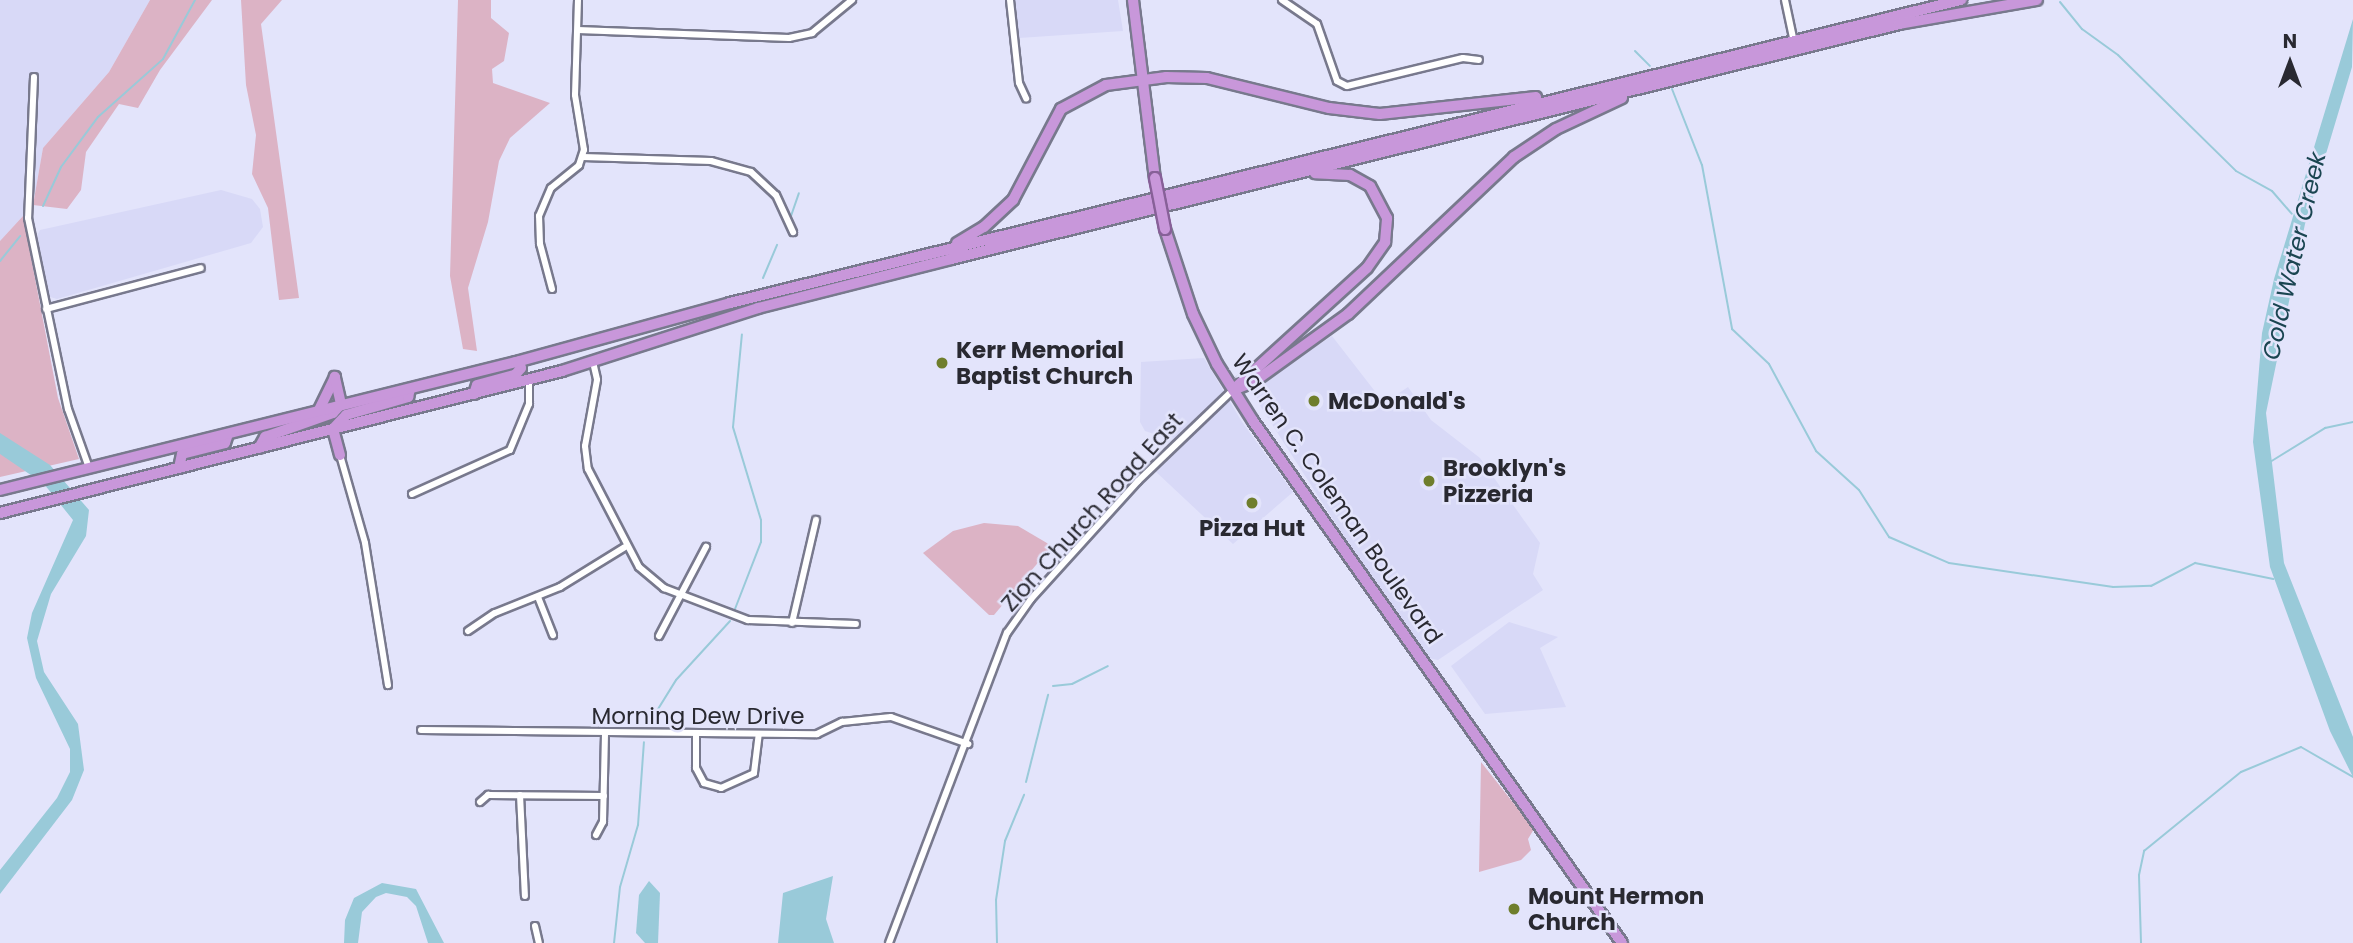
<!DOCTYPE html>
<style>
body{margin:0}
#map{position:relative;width:2353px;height:943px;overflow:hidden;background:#e3e4fb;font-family:Poppins,sans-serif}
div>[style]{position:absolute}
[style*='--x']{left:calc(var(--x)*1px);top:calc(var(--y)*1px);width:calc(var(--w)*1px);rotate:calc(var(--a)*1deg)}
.built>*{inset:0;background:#d8d9f7}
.green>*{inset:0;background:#dcb3c5}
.water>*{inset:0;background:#99cad9}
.stream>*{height:2px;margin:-1px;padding:0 1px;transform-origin:1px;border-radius:1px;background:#99cad9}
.roads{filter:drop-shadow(2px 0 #78798d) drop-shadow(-2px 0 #78798d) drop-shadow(0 2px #78798d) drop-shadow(0 -2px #78798d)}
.minor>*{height:6px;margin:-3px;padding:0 3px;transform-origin:3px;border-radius:3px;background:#fff}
.trunk>*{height:10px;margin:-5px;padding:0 5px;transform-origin:5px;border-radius:5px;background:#c897da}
.bridges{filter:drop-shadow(2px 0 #876098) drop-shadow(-2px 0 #876098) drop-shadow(0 2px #876098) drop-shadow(0 -2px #876098)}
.trunk-bridge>*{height:10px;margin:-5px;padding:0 5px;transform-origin:5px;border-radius:5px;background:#c897da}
.dots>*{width:19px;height:19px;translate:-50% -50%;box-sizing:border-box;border:4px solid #e3e4fb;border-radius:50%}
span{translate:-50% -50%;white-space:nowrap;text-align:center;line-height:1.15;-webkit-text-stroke:5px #e3e4fb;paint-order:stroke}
.poi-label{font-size:23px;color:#292931;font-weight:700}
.left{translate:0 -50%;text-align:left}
.street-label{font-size:23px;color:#292931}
.water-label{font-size:24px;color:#1a4551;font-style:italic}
.north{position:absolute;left:2255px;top:28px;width:70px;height:70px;-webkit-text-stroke:5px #e3e4fb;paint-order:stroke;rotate:0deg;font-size:19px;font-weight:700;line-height:28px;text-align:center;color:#292931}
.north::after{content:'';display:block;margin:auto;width:24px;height:32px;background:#292931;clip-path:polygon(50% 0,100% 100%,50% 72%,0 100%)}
</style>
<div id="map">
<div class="built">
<div style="clip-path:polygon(0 0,150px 0,109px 72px,43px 148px,33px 205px,0 241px)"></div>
<div style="clip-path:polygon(1015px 0,1118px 0,1123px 31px,1019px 38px)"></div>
<div style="clip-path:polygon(221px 190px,252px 199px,260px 209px,263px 227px,251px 243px,57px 299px,47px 296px,35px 240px,40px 230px)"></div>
<div style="clip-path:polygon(1332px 336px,1384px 403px,1408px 387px,1431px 420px,1480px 458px,1540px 543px,1533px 574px,1543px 590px,1438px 660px,1428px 658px,1370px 577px,1257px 401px,1257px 389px,1270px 376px)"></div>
<div style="clip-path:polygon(1204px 358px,1242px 422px,1293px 492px,1233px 544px,1154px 470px,1151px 462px,1168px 444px,1166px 438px,1145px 431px,1140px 422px,1141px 362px)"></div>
<div style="clip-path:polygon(1509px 622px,1558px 637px,1540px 648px,1566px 707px,1485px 714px,1451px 666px)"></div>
</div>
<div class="green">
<div style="clip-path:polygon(150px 0,212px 0,160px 70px,138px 108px,119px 104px,86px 152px,81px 190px,67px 209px,33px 205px,43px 148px,109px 72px)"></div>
<div style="clip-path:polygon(241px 0,282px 0,261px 24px,299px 298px,279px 300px,268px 208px,252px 174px,256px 135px,246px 85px)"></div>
<div style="clip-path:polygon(458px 0,491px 0,491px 18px,509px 33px,504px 61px,492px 69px,493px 83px,550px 103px,510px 138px,499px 161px,488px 222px,468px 288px,477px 351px,463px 349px,450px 276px)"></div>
<div style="clip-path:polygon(23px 216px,58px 398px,79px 459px,0 477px,0 241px)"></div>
<div style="clip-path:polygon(984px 523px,1018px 526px,1052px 546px,994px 615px,989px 615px,923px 553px,953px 531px)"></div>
<div style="clip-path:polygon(1481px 762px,1534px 829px,1528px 839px,1531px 850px,1521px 860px,1479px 872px)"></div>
</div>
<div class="water">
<div style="clip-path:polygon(2353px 19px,2352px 67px,2305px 224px,2266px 413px,2284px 563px,2353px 737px,2353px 777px,2330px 731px,2270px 567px,2253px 442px,2262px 333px,2274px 279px)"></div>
<div style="clip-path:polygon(0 433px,50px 465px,89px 510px,86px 536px,51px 594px,37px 641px,44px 672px,78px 724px,84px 770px,72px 800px,0 894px,0 870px,57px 798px,70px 772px,70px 749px,36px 678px,27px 638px,32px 613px,73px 520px,44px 484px,0 454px)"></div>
<div style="clip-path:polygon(833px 876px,826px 919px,834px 943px,778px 943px,783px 893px)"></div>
<div style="clip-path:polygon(649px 881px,660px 893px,658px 943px,645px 943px,636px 933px,639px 895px)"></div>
<div style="clip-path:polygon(382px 883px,416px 889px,444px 943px,428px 943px,416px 906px,407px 897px,386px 893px,376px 897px,362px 912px,358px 943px,344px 943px,345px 920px,354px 898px)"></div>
</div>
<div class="stream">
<div style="--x:2060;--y:2;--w:35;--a:51"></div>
<div style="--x:2082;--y:29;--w:44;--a:35.8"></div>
<div style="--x:2118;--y:55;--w:165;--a:44.5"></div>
<div style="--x:2236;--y:171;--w:41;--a:29.1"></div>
<div style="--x:2272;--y:191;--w:30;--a:49"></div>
<div style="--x:1635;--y:51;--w:21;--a:45"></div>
<div style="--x:1672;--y:89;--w:82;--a:68.5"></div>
<div style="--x:1702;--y:165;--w:167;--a:79.6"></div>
<div style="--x:1732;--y:329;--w:51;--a:43.4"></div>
<div style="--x:1769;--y:364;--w:99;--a:61.6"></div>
<div style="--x:1816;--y:451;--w:58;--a:42.2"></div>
<div style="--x:1859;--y:490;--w:56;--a:57.4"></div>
<div style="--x:1889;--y:537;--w:65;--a:23.4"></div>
<div style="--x:1949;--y:563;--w:166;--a:8.3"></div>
<div style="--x:2113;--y:587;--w:38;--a:-2"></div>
<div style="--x:2151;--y:586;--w:50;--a:-27.6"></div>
<div style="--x:2195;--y:563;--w:80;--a:11.6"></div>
<div style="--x:43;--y:206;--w:43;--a:-65.2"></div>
<div style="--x:61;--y:167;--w:62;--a:-53.5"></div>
<div style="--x:98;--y:117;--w:87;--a:-41.7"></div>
<div style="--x:163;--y:59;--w:67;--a:-61.5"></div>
<div style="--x:791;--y:216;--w:24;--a:-71"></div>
<div style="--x:0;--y:261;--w:32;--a:-51"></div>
<div style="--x:763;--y:278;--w:36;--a:-67"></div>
<div style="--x:2270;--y:462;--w:65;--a:-31.7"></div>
<div style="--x:2325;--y:428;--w:29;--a:-12"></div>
<div style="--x:735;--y:609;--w:72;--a:-68.8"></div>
<div style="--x:761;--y:542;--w:22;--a:-90"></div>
<div style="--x:761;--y:520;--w:97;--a:-106.8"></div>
<div style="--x:733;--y:427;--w:93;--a:-84.5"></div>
<div style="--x:1053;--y:686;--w:19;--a:-6"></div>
<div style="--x:1072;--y:684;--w:40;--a:-26.6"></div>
<div style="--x:650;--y:722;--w:49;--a:-58.2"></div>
<div style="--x:676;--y:680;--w:80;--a:-47.5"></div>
<div style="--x:1026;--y:782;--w:90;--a:-75.8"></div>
<div style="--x:614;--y:943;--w:56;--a:-83.9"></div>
<div style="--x:620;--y:887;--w:65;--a:-73.8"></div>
<div style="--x:638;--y:825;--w:83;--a:-85.9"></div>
<div style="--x:997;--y:943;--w:43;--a:-91.3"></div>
<div style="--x:996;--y:900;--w:60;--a:-81.3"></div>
<div style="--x:1005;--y:841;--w:50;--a:-67.6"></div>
<div style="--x:2141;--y:943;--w:68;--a:-91.7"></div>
<div style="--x:2139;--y:875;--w:25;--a:-78"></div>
<div style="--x:2144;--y:851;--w:125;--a:-39.2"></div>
<div style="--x:2241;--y:772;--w:65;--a:-22.6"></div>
<div style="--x:2301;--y:747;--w:60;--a:30"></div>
</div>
<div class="roads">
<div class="minor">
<div style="--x:1010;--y:0;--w:83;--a:83.8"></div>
<div style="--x:1019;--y:83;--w:17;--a:65"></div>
<div style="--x:1282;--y:0;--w:42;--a:34.4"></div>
<div style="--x:1317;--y:24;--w:60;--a:70.7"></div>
<div style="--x:1337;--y:81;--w:11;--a:27"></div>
<div style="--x:1347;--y:86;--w:119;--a:-13.6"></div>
<div style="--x:1463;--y:58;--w:16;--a:7"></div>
<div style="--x:1785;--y:0;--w:39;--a:78"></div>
<div style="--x:578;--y:30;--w:211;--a:2.2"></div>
<div style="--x:789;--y:38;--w:24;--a:-12"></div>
<div style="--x:812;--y:33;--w:52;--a:-39.5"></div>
<div style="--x:34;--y:77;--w:141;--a:92.4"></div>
<div style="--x:28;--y:218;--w:195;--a:78.2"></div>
<div style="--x:68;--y:409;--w:63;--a:70.4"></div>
<div style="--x:583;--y:157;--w:128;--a:1.8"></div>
<div style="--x:711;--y:161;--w:41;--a:15.4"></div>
<div style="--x:751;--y:172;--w:34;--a:43"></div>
<div style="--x:776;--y:195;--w:41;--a:65.3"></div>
<div style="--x:552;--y:289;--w:47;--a:-104.9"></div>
<div style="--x:540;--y:244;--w:28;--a:-92"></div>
<div style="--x:539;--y:216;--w:30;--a:-67"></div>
<div style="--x:551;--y:188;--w:36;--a:-39"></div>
<div style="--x:579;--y:165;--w:16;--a:-72"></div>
<div style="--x:584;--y:150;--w:56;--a:-99.3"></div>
<div style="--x:575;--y:95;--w:95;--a:-88.2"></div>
<div style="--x:46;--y:309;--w:160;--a:-14.8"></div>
<div style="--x:593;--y:362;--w:18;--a:77"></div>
<div style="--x:597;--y:380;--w:67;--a:100.3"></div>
<div style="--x:585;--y:446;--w:23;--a:83"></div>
<div style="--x:588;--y:469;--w:110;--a:62.5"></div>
<div style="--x:639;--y:567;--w:33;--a:40"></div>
<div style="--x:664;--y:588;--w:90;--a:20.9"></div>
<div style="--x:748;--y:620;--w:108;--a:2.1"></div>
<div style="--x:340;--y:455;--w:91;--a:74.1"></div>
<div style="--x:365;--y:543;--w:144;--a:80.8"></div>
<div style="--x:412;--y:494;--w:107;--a:-24.2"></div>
<div style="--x:510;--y:450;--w:50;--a:-67.6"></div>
<div style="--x:529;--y:404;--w:24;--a:-90"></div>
<div style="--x:538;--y:597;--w:41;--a:68.5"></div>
<div style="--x:792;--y:623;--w:106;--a:-76.9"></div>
<div style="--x:468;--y:631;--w:32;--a:-34"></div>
<div style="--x:495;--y:613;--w:70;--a:-21.8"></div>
<div style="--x:560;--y:587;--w:76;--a:-31.6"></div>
<div style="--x:659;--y:636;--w:101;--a:-62.2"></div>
<div style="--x:421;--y:730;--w:396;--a:0.6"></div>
<div style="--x:817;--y:734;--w:28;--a:-26"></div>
<div style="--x:842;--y:722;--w:49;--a:-5.8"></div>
<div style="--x:891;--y:717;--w:82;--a:19.3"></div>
<div style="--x:696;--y:733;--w:35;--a:90"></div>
<div style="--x:696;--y:768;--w:17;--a:62"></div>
<div style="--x:704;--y:783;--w:18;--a:16"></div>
<div style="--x:721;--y:788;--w:36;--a:-24"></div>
<div style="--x:754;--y:773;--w:39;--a:-83"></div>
<div style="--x:520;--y:795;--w:101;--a:87.2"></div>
<div style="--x:480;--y:802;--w:11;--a:-41"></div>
<div style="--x:488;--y:795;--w:116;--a:0.5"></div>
<div style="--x:596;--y:835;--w:15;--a:-62"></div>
<div style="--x:603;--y:822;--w:90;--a:-88.7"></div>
<div style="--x:535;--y:926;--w:17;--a:77"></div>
<div style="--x:889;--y:943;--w:332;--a:-69.2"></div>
<div style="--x:1007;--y:633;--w:42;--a:-54.8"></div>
<div style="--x:1031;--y:599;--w:159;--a:-47.8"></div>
<div style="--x:1138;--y:481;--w:132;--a:-43.8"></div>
</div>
<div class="trunk">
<div style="--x:1133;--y:0;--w:179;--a:83"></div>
<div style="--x:1165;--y:229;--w:89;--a:71.8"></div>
<div style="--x:1193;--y:314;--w:55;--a:64.4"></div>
<div style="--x:1217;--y:364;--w:67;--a:57.7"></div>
<div style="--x:1253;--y:421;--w:639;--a:54.74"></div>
<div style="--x:957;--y:243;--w:31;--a:-31"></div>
<div style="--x:984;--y:227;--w:40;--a:-43"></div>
<div style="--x:1013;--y:200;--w:103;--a:-62.2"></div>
<div style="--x:1061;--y:109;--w:51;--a:-28.1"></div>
<div style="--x:1106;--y:85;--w:61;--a:-7.6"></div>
<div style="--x:1166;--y:77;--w:41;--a:1.4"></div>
<div style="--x:1207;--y:78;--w:126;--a:13.8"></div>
<div style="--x:1329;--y:108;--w:51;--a:6.7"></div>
<div style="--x:1380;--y:114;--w:157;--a:-6.2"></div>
<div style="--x:1235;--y:388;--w:178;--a:-42.3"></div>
<div style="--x:1367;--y:268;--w:32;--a:-55"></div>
<div style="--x:1385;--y:242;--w:24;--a:-85"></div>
<div style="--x:1387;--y:218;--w:36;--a:-118"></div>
<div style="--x:1370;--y:186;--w:23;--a:-151"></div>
<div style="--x:1350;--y:175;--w:35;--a:-177"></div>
<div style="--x:1233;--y:390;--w:24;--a:-22"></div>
<div style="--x:1255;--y:381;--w:115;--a:-35.8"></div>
<div style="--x:1348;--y:314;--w:228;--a:-43.4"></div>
<div style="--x:1514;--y:157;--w:50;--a:-33.7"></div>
<div style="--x:1556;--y:129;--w:73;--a:-25.2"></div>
<div style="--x:474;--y:394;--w:9;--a:-72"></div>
<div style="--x:477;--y:385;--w:39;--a:-15"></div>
<div style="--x:515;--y:375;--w:9;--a:-49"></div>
<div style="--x:521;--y:368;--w:7;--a:-106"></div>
<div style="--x:318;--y:412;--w:39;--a:-64"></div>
<div style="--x:259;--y:448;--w:13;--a:-61"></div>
<div style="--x:265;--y:437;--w:72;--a:-19.4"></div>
<div style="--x:333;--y:413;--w:12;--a:-48"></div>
<div style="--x:341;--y:404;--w:28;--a:-103"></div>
<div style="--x:340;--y:455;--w:27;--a:-105"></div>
<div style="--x:333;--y:429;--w:19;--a:-47"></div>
<div style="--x:346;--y:415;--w:65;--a:-16.2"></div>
<div style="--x:408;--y:397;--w:8;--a:-76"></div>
<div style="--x:179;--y:468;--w:14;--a:-78"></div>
<div style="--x:182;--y:454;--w:44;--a:-14.3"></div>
<div style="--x:225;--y:443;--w:9;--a:-72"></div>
<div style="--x:0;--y:490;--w:532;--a:-13.93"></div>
<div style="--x:516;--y:362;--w:222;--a:-15.4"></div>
<div style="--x:730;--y:303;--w:1268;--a:-13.83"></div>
<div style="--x:0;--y:513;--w:580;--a:-14.18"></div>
<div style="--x:562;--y:371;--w:206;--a:-17.8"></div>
<div style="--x:758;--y:308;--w:199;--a:-14.2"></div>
<div style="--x:951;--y:259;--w:977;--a:-13.92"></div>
<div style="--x:1899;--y:24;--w:140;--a:-9.9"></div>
</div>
</div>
<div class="bridges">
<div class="trunk-bridge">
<div style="--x:1155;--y:178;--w:52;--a:78.9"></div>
</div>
</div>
<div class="dots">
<div style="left:942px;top:363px;background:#6f7e2c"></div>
<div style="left:1314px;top:401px;background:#6f7e2c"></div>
<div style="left:1429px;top:481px;background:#6f7e2c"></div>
<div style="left:1252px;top:503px;background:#6f7e2c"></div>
<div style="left:1514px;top:909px;background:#6f7e2c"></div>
</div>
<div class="poi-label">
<span class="left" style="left:956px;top:363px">Kerr Memorial<br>Baptist Church</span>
<span class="left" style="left:1328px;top:401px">McDonald's</span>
<span class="left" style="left:1443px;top:481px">Brooklyn's<br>Pizzeria</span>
<span style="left:1252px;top:528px">Pizza Hut</span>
<span class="left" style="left:1528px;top:909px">Mount Hermon<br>Church</span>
</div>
<div class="street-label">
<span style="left:1337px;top:499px;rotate:55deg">Warren C. Coleman Boulevard</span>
<span style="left:1092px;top:512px;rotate:-48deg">Zion Church Road East</span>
<span style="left:698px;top:716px">Morning Dew Drive</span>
</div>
<div class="water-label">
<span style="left:2294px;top:256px;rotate:-77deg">Cold Water Creek</span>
</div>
<div class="north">N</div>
</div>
